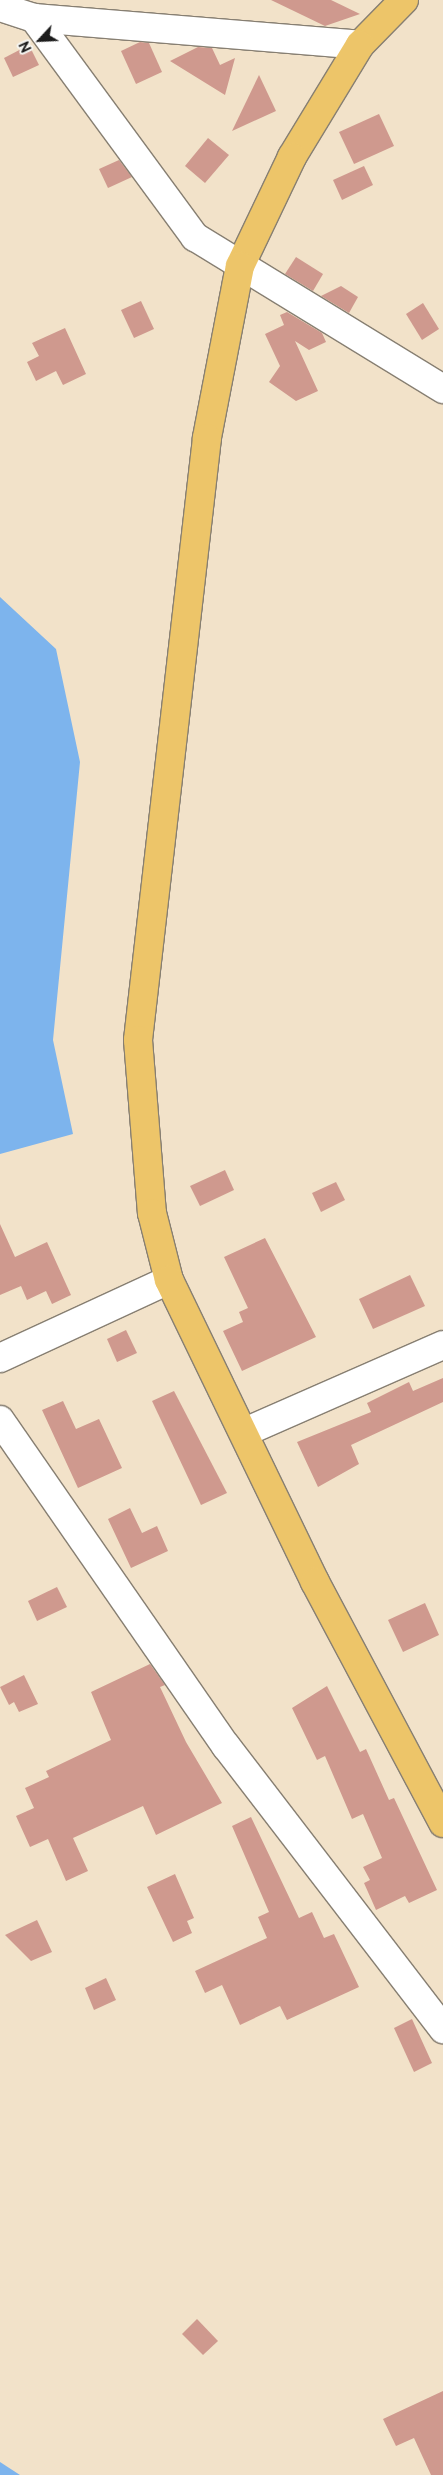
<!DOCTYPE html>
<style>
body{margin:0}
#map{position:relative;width:443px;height:2475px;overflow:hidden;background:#f2e2c9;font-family:"Balsamiq Sans",sans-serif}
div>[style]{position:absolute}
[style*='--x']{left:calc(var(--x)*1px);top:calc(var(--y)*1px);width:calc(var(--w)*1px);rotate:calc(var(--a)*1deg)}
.water>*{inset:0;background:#7db4ed}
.building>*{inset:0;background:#cf998e}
.roads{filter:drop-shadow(1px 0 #877f72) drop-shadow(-1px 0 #877f72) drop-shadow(0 1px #877f72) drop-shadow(0 -1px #877f72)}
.minor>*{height:28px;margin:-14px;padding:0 14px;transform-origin:14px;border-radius:14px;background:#fff}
.major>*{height:28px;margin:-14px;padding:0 14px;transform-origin:14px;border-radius:14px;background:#edc569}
span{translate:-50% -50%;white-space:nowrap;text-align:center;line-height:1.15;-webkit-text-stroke:4.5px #f6f6f2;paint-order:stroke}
.north{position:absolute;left:15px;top:15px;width:50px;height:50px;-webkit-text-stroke:4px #f6f6f2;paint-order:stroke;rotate:245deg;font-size:14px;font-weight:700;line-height:20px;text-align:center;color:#1c1c1c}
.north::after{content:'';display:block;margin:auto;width:18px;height:22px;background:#1c1c1c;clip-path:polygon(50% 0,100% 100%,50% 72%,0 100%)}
</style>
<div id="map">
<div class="water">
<div style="clip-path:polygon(0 597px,56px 649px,80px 762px,53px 1040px,73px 1134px,0 1154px)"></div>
<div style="clip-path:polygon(0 2462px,20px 2475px,0 2475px)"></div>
</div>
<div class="building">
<div style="clip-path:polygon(271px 0,331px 0,360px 14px,325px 26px)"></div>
<div style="clip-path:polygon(140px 42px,149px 43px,162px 72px,136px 84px,121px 51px)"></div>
<div style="clip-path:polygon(29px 45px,39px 65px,13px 77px,4px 58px)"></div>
<div style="clip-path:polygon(198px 47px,212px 48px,220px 65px,235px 58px,225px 95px,170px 61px)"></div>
<div style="clip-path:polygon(259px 75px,276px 111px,232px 131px)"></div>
<div style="clip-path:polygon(379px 114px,394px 146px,354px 164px,339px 132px)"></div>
<div style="clip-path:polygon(208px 138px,229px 155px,205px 183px,185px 166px)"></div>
<div style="clip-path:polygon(119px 160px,132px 177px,108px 188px,99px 169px)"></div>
<div style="clip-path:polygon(364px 166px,373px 185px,342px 200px,333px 180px)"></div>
<div style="clip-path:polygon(296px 257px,323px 274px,313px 291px,285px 274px)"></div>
<div style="clip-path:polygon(341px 286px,358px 297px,349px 313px,321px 296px)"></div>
<div style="clip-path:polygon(141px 301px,154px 329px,134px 338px,121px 310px)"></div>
<div style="clip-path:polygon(423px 303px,439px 329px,422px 340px,406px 314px)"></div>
<div style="clip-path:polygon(287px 312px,322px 333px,326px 342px,309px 350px,295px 341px,318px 391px,296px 401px,269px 382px,280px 366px,265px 334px,284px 325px,280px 315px)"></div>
<div style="clip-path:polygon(65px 328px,86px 374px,63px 385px,56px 371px,36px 381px,27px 362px,39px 356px,32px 343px)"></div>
<div style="clip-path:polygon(225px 1170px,234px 1190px,200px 1206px,190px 1186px)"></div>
<div style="clip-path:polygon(336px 1182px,345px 1200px,321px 1212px,312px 1193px)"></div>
<div style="clip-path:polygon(0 1224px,15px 1257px,47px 1242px,71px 1295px,52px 1304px,46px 1291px,27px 1300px,21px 1286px,0 1295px)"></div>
<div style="clip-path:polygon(265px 1238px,316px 1337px,242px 1371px,223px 1331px,243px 1322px,239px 1312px,248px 1308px,224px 1257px)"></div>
<div style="clip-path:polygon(410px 1275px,425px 1306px,373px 1329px,359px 1299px)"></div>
<div style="clip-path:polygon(126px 1330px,137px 1353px,117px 1362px,107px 1339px)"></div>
<div style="clip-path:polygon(443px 1378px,443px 1402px,351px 1445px,359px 1464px,318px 1487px,297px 1442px,371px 1412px,367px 1403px,409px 1382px,413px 1391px)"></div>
<div style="clip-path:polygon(174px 1391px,227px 1493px,201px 1505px,152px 1401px)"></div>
<div style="clip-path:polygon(63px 1401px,76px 1429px,99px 1419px,122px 1468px,78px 1488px,42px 1410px)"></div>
<div style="clip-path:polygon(130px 1508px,142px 1533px,157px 1526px,168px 1551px,131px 1568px,108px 1519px)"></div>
<div style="clip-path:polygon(57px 1587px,67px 1607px,37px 1621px,28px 1601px)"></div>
<div style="clip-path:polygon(425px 1603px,439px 1635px,403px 1652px,388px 1620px)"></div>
<div style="clip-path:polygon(150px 1664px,165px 1685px,160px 1687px,186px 1742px,222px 1803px,156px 1835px,143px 1806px,73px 1838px,88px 1871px,66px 1881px,48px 1839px,30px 1847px,16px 1816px,34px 1808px,25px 1788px,49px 1777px,46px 1771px,111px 1740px,91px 1692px)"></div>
<div style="clip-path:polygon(24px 1675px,38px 1704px,19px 1712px,14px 1702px,9px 1705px,0 1687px)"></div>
<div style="clip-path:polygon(327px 1686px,360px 1752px,366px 1749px,389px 1800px,394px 1798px,437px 1890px,409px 1903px,405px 1896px,376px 1910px,364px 1883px,370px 1880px,363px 1867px,382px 1858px,363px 1814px,352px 1819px,325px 1756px,317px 1760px,292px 1708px)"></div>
<div style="clip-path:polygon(251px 1817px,299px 1918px,312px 1912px,324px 1938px,334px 1934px,359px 1987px,287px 2020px,280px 2006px,240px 2025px,222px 1985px,205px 1993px,195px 1971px,267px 1938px,258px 1917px,269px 1912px,232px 1826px)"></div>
<div style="clip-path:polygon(175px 1874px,194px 1918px,187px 1921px,192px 1933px,173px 1942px,147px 1887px)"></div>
<div style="clip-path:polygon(37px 1920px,52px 1952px,31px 1961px,5px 1935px)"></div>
<div style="clip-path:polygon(106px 1978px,116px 2000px,94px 2010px,85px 1988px)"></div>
<div style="clip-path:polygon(412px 2019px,432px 2063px,414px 2072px,394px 2028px)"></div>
<div style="clip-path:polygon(197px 2319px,218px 2341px,203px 2355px,182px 2334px)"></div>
<div style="clip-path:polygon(443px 2391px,443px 2475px,431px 2475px,414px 2438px,396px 2446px,383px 2419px)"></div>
</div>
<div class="roads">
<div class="minor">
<div style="--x:0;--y:7;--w:36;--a:18"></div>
<div style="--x:34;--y:18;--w:327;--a:4.7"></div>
<div style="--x:34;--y:18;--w:272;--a:53.7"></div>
<div style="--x:195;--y:237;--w:291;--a:31.5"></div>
<div style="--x:0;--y:1358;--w:186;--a:-24.8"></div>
<div style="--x:0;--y:1420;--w:397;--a:55.3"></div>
<div style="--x:226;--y:1746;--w:357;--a:52.5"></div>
<div style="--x:245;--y:1432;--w:216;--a:-23.7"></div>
</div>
<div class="major">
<div style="--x:404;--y:0;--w:63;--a:134.4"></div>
<div style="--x:360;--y:45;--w:131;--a:121.3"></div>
<div style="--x:292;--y:157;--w:121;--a:115.5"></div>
<div style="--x:240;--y:266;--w:175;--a:100.9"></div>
<div style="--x:207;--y:438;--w:606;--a:96.54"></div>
<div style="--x:138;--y:1040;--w:174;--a:85.4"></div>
<div style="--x:152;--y:1213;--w:69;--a:75.8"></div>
<div style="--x:169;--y:1280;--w:335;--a:64.2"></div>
<div style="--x:315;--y:1582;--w:273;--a:62"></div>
</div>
</div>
<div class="north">N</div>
</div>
